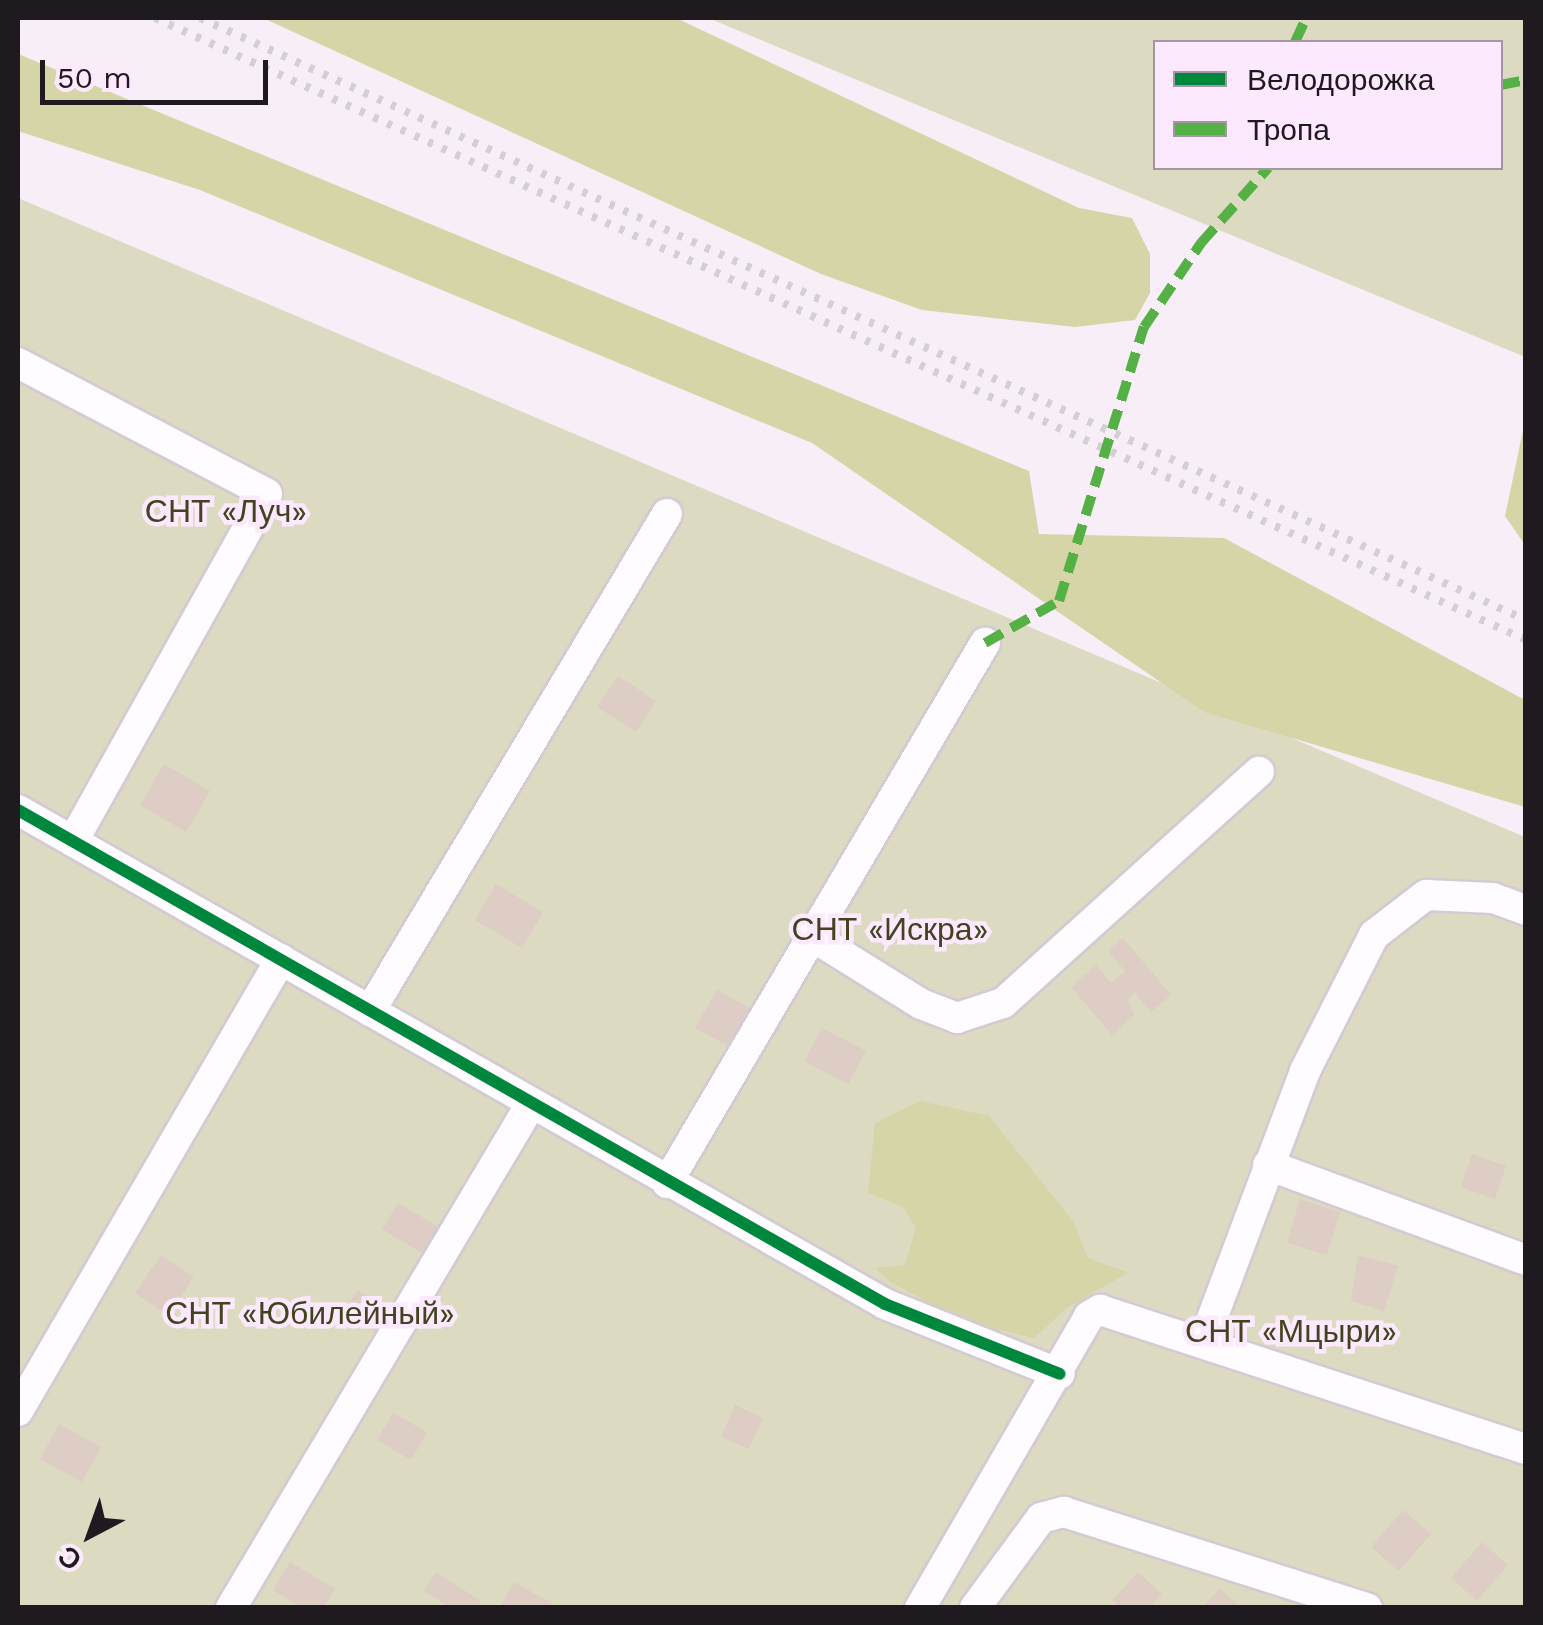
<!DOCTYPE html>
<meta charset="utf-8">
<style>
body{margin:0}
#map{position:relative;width:1543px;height:1625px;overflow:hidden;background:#f8eef8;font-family:"Work Sans",sans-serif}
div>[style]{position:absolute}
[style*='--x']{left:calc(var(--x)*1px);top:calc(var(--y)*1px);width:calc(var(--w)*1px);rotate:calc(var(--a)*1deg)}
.green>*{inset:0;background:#dcdac1}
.forest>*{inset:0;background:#d6d5a8}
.building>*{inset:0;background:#decdc4}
.roads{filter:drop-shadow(2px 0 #d3cad3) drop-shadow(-2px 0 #d3cad3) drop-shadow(0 2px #d3cad3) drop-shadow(0 -2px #d3cad3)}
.minor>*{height:30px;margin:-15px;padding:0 15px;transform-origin:15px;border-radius:15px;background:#fefcfe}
.rail>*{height:8px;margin-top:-4px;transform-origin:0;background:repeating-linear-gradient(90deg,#d3d0d3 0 5px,transparent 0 15px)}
.quiet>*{height:10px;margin-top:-5px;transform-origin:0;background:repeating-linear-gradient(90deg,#55b145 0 20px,transparent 0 30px)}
.cycleway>*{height:12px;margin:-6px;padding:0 6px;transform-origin:6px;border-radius:6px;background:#00873e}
span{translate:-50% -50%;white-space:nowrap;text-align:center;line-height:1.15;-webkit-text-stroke:9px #fde9fd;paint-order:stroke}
.park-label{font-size:32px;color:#41441e}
.frame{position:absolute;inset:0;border:20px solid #1f1920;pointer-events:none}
.legend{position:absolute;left:1153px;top:40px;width:350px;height:130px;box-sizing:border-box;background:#fde9fd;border:2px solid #a496a5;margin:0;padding:12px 18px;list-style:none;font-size:30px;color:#1f1920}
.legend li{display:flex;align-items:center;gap:20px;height:50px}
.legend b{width:50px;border:2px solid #a496a5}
.north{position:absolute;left:40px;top:1485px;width:100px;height:100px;-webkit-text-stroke:8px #fde9fd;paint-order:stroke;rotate:221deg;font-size:28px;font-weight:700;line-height:40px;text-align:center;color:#1f1920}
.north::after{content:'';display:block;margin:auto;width:35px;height:45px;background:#1f1920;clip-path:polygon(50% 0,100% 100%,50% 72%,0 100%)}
.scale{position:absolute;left:40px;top:60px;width:228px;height:45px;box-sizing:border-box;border:5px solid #1f1920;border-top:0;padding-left:12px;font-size:30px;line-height:35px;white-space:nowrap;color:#1f1920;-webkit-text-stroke:8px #fde9fd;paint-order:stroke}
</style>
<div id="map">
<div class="green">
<div style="clip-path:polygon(evenodd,708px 18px,1525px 18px,1525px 357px,708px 18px,1156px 42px,1500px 42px,1500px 168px,1156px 168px,1156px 42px)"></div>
<div style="clip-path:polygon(18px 198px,1525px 837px,1525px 1607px,18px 1607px)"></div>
</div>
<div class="forest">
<div style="clip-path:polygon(263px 18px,676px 18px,1079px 208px,1132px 218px,1150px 254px,1150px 293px,1135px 320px,1075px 327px,922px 310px,821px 274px)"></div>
<div style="clip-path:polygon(18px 54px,1029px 471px,1039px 534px,1224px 538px,1525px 700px,1525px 807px,1204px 712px,812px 443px,200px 190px,18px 131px)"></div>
<div style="clip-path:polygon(1525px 421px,1526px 545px,1525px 545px,1505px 516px)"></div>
<div style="clip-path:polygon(920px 1101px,989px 1116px,1073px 1221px,1088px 1258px,1128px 1273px,1068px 1307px,1034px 1338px,964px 1322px,889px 1281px,875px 1268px,905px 1265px,916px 1228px,903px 1207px,868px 1193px,875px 1123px)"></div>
</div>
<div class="building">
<div style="clip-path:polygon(618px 676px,656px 701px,636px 732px,597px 707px)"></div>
<div style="clip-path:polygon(164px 764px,210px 791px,186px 832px,140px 805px)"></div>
<div style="clip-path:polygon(496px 884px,543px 912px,522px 948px,475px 920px)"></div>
<div style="clip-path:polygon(1123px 938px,1171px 995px,1151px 1012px,1135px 993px,1128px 999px,1134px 1015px,1112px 1035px,1071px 987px,1096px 965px,1111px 983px,1125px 971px,1108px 951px)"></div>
<div style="clip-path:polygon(717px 990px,753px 1010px,732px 1048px,695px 1028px)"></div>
<div style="clip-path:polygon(822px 1028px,866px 1051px,848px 1084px,804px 1061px)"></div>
<div style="clip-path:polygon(1472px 1154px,1506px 1166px,1495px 1199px,1461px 1187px)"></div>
<div style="clip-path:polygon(1300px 1199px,1340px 1212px,1327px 1255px,1287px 1243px)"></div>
<div style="clip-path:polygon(398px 1203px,439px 1227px,423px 1254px,382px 1229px)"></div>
<div style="clip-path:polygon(161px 1255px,194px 1277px,168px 1315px,135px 1293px)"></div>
<div style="clip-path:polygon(1358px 1255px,1398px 1266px,1384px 1311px,1351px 1301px)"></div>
<div style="clip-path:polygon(358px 1290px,389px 1311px,375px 1332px,344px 1311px)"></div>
<div style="clip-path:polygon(735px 1405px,763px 1418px,749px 1449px,721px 1437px)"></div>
<div style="clip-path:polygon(393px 1413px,427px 1432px,411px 1460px,377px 1440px)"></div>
<div style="clip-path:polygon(59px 1424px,101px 1447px,82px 1482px,40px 1459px)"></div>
<div style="clip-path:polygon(1403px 1510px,1431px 1534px,1399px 1571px,1371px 1547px)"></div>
<div style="clip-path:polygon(1482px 1542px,1508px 1565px,1477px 1601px,1451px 1578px)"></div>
<div style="clip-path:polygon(290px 1562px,335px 1589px,324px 1608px,302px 1608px,273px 1590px)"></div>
<div style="clip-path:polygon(436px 1572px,481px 1601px,477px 1608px,451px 1608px,424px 1591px)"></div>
<div style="clip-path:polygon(1138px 1572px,1162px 1594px,1149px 1608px,1120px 1608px,1112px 1600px)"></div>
<div style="clip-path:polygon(514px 1582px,553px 1604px,551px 1608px,500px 1608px)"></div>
<div style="clip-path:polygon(1220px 1588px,1241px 1608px,1202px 1608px)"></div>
</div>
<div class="roads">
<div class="minor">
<div style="--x:18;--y:363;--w:281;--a:27.7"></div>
<div style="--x:267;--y:494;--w:398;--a:119.2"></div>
<div style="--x:18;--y:810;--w:998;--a:29.67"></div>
<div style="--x:885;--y:1304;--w:188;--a:21.8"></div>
<div style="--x:815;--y:938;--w:125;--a:31.9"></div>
<div style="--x:921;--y:1004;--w:39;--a:21"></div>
<div style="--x:957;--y:1018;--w:48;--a:-18.1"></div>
<div style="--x:1003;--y:1003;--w:345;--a:-42.1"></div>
<div style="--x:370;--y:1011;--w:579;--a:-59.14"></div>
<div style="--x:1268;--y:1165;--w:275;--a:20.2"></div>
<div style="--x:667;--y:1183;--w:627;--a:-59.51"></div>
<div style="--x:1204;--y:1340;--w:287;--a:-69.4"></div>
<div style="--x:1305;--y:1071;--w:153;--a:-63.1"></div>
<div style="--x:1374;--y:935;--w:66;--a:-37.6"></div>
<div style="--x:1426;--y:895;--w:67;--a:2.6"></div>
<div style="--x:1493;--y:898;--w:35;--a:20"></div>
<div style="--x:18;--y:1411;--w:523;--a:-59.81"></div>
<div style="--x:231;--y:1608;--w:587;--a:-59.24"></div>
<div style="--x:920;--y:1608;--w:337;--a:-59.9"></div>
<div style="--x:1089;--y:1316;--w:13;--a:-29"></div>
<div style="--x:1100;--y:1310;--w:448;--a:18.1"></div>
<div style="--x:975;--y:1608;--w:112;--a:-53.7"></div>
<div style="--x:1041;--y:1518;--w:24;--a:-15"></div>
<div style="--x:1064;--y:1512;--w:318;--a:17.6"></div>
</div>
</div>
<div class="rail">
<div style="--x:155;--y:18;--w:1505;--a:24.4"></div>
<div style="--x:200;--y:18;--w:1456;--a:24.42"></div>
</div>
<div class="quiet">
<div style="--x:1295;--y:42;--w:26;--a:-65"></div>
<div style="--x:1500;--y:85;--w:26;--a:-11"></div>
<div style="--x:985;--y:643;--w:85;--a:-29.6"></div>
<div style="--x:1059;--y:601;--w:287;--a:-72.8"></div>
<div style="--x:1144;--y:327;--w:102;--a:-55.8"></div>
<div style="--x:1201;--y:243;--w:101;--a:-48.2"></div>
</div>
<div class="cycleway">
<div style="--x:18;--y:810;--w:998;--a:29.67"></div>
<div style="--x:885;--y:1304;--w:188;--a:21.8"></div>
</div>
<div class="park-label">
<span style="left:226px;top:511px">СНТ «Луч»</span>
<span style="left:890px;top:929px">СНТ «Искра»</span>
<span style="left:310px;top:1313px">СНТ «Юбилейный»</span>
<span style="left:1291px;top:1331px">СНТ «Мцыри»</span>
</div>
<div class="frame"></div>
<ul class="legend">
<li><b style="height:12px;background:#00873e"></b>Велодорожка</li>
<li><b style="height:12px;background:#55b145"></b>Тропа</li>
</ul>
<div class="north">С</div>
<div class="scale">50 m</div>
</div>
